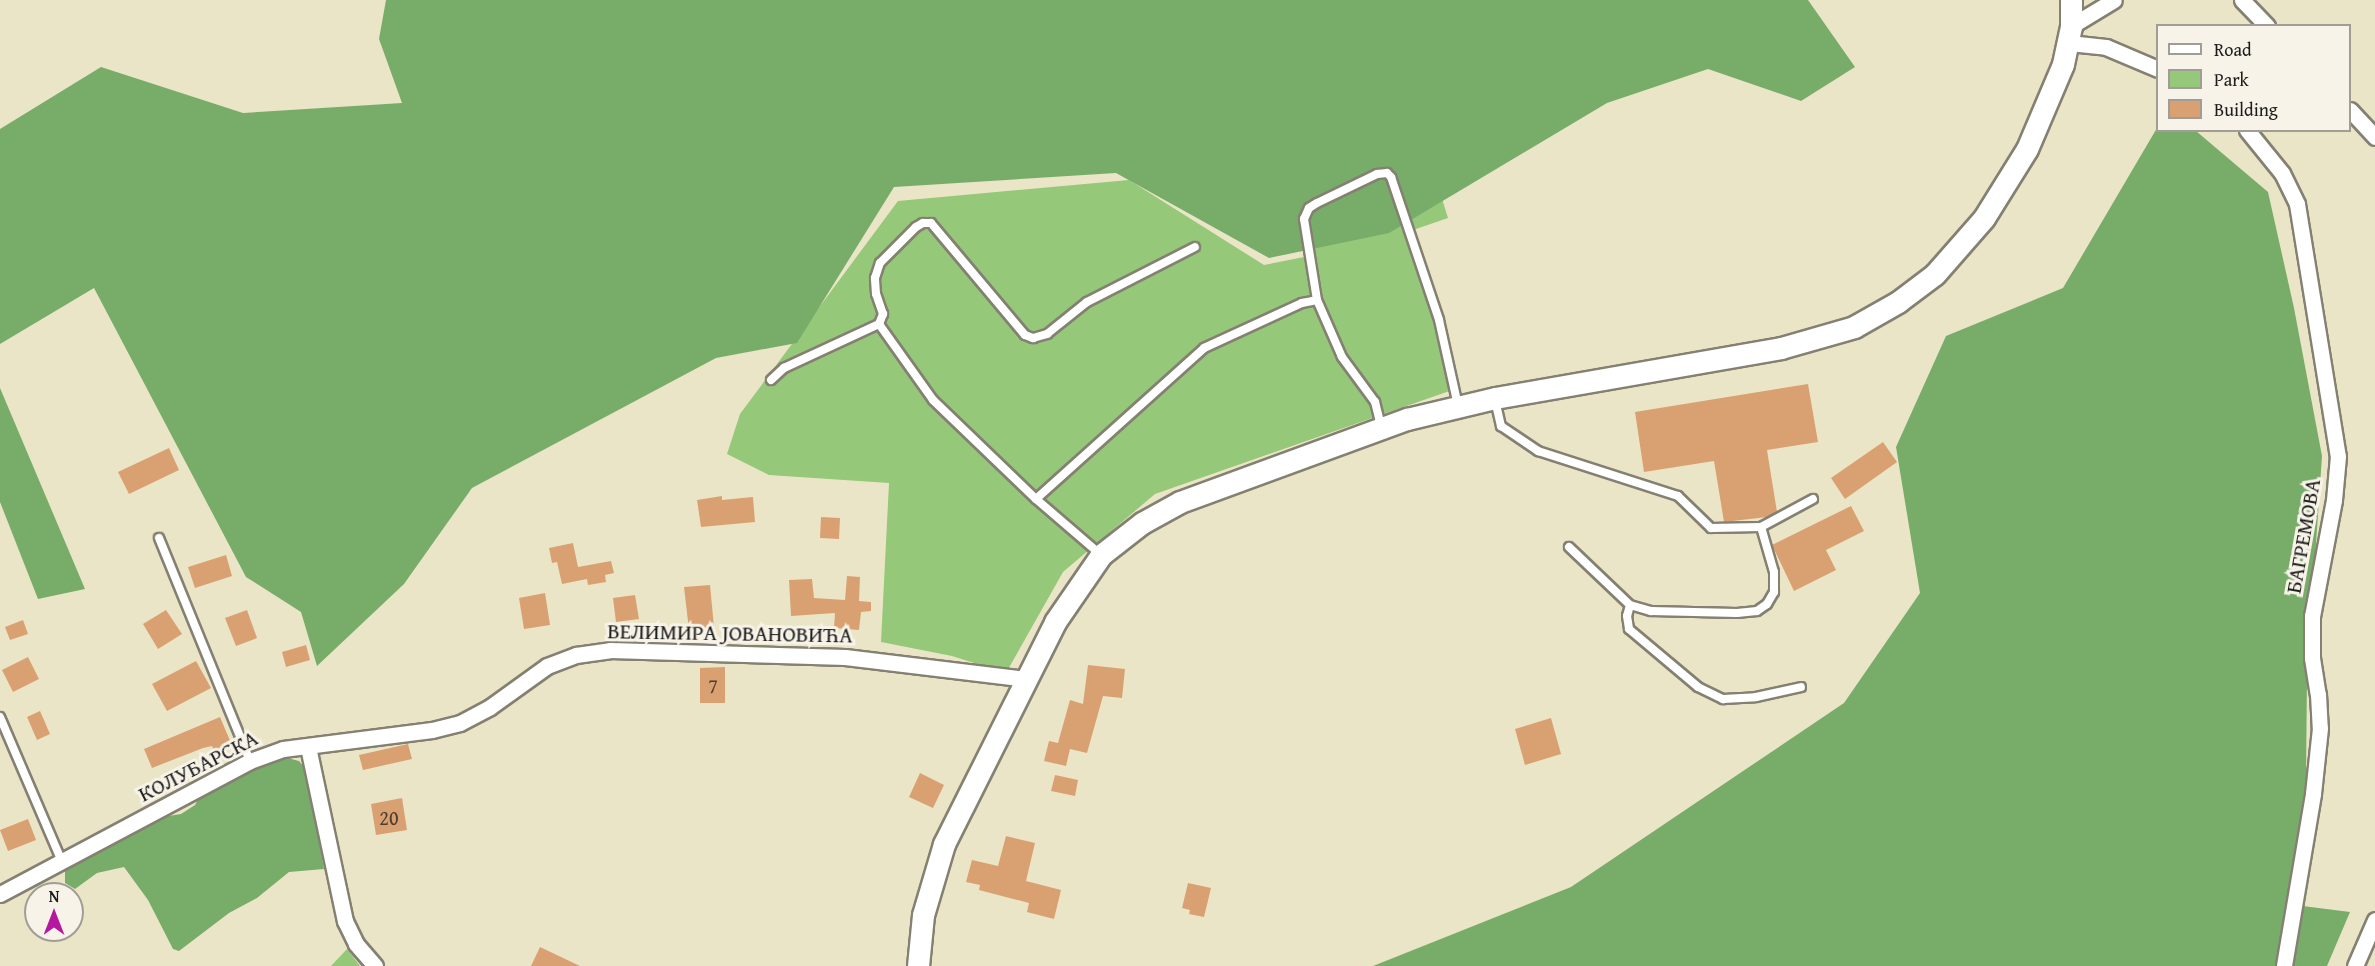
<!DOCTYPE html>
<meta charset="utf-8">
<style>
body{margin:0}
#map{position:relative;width:2375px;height:966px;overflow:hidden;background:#ebe5c7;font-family:"Gentium Book Plus",serif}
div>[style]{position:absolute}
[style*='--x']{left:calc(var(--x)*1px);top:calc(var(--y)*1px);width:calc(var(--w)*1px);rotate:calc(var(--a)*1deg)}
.green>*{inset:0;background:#95c879}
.forest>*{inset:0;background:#78ac69}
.building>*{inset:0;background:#d9a171}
.roads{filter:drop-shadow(2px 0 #848072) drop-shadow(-2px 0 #848072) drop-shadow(0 2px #848072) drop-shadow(0 -2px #848072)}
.service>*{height:8px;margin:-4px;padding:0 4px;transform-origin:4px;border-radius:4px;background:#fff}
.minor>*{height:15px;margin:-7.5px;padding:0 7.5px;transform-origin:7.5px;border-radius:7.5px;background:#fff}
.secondary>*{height:21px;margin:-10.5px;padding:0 10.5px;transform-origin:10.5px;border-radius:10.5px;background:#fff}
span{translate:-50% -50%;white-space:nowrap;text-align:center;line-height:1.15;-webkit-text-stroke:6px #f7f3e8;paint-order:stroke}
.number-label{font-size:20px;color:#4b3d31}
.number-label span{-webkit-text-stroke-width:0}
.street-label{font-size:22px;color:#1c1c1c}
.legend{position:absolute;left:2156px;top:24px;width:195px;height:108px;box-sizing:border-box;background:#f7f3e8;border:2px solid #9f9d96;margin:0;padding:8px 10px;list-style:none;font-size:18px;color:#1c1c1c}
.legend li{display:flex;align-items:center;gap:12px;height:30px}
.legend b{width:30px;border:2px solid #9f9d96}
.north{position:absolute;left:24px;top:882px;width:60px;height:60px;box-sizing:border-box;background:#f7f3e8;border:2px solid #9f9d96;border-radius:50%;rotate:0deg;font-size:16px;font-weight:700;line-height:24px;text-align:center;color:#1c1c1c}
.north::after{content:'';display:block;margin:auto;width:21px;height:27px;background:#b5179e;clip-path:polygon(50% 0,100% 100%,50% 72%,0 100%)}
</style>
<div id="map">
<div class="green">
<div style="clip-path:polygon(1428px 154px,1448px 218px,1413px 230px,1458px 388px,1155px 494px,1063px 572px,1006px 673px,952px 656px,881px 642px,889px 483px,769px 475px,727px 454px,740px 414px,898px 201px,1129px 180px,1264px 265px,1314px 255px,1305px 212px)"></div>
<div style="clip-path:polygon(347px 949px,360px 966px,331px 966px)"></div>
</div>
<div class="forest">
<div style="clip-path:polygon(386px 0,1808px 0,1855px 67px,1801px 101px,1708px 69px,1607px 103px,1389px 233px,1269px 258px,1116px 173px,894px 187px,797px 343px,716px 358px,472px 488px,404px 584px,317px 666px,301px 612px,246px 577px,94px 288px,0 344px,0 129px,101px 67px,243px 113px,402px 103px,379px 39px)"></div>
<div style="clip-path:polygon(2157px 128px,2158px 130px,2196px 131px,2268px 192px,2294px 308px,2322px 456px,2307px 676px,2306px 780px,2287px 904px,2350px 912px,2327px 966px,1373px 966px,1571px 887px,1844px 703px,1920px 593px,1896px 447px,1946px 336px,2063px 288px)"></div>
<div style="clip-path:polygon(0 389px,0 388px,85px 589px,38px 599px,0 502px)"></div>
<div style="clip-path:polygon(280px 756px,299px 761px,306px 769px,324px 869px,289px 872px,257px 898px,229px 913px,179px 951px,173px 949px,148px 900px,124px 867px,97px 873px,75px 889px,65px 883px,65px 870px,78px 860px,140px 827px,162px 817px,181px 814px,195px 805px,201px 794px)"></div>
</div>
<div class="building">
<div style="clip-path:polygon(1808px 384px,1818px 442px,1767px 450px,1777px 512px,1767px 517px,1724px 522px,1714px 461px,1644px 472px,1635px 412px)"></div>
<div style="clip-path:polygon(1883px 442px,1897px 462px,1845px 499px,1831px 478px)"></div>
<div style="clip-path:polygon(169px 448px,179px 470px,129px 494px,118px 472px)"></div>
<div style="clip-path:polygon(722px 496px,722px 500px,753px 497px,755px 522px,701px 527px,697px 500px)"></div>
<div style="clip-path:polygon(1851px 506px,1864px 531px,1826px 550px,1836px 570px,1794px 591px,1772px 545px)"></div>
<div style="clip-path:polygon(821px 517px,840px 518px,839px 539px,820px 538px)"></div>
<div style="clip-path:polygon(573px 543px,578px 567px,611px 561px,614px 573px,605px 575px,606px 582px,588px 585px,587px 579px,562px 584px,557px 562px,552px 563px,549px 548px)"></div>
<div style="clip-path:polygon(226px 555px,232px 576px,195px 588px,188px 567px)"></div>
<div style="clip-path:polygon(847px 576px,860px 577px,859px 601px,871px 602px,871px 611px,861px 612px,859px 630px,834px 628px,835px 613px,791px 616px,789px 580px,812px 579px,814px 598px,845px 600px)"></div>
<div style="clip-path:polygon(710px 585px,714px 627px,689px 630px,684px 587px)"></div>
<div style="clip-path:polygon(545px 593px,550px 625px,524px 629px,519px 598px)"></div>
<div style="clip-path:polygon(635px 595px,639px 619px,616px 622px,613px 598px)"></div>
<div style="clip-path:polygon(166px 610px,182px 634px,158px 649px,143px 624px)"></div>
<div style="clip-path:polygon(247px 610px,257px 638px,236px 646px,225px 618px)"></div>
<div style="clip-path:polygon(23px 620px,28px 634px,10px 640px,5px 627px)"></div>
<div style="clip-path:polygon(306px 645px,310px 660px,286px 667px,282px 652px)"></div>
<div style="clip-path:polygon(28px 657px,39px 679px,13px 692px,2px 670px)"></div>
<div style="clip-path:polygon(196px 661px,211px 688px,167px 711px,152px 684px)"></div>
<div style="clip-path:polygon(1088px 665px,1125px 669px,1122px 698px,1103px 696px,1087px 753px,1070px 749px,1066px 766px,1044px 761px,1049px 741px,1058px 743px,1070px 700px,1083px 704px)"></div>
<div style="clip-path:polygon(725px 667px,725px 703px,700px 703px,700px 668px)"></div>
<div style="clip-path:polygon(40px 711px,50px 734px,37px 740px,27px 717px)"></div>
<div style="clip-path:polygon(220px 717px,231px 743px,214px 751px,212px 746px,203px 748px,152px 768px,144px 749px)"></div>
<div style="clip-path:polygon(1551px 718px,1561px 754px,1525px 765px,1515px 729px)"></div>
<div style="clip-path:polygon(408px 744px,412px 759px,363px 770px,359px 755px)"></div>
<div style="clip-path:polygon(920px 773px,944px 785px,933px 808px,909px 797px)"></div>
<div style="clip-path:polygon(1055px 775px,1078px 780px,1075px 796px,1051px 791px)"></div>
<div style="clip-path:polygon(402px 798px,407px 830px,376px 835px,371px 804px)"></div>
<div style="clip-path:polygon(28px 819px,36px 840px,8px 851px,0 830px)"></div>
<div style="clip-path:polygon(1006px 836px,1035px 843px,1026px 881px,1061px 890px,1054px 919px,1027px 912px,1029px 903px,979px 890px,980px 885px,966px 882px,972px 860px,998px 866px)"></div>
<div style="clip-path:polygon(1188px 883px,1211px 888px,1204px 917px,1189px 914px,1190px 910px,1182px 908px)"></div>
<div style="clip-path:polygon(540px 947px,580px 966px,531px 966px)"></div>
</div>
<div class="roads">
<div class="service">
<div style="--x:879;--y:324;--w:93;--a:54.6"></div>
<div style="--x:933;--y:400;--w:143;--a:43.9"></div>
<div style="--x:1036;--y:499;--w:84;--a:40.7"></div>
<div style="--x:771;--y:380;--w:18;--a:-43"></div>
<div style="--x:784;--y:368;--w:105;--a:-24.9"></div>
<div style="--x:879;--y:324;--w:11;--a:-68"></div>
<div style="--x:883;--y:314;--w:21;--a:-109"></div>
<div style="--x:876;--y:294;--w:16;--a:-94"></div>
<div style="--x:875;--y:278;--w:16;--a:-72"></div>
<div style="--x:880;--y:263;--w:51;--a:-45"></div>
<div style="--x:916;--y:227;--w:8;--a:-30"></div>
<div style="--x:923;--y:223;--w:8;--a:0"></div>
<div style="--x:931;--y:223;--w:146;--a:50"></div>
<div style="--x:1025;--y:335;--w:9;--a:21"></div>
<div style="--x:1033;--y:338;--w:15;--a:-16"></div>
<div style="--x:1047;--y:334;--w:51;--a:-38.7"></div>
<div style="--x:1087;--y:302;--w:121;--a:-27"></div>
<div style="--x:1495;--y:400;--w:27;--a:77"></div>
<div style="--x:1501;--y:426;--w:45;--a:34"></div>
<div style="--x:1538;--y:451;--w:147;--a:17.8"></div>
<div style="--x:1678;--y:496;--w:46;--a:44.1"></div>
<div style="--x:1711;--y:528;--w:50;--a:-1.1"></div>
<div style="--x:1761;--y:527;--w:59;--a:-28.3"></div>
<div style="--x:1381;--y:426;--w:25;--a:-104"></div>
<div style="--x:1375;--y:402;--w:56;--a:-126.3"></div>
<div style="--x:1342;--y:357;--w:62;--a:-113.7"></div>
<div style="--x:1317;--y:300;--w:82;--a:-99.1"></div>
<div style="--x:1304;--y:219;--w:12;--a:-66"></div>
<div style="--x:1309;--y:208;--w:9;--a:-32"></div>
<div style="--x:1317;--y:203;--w:67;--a:-25.8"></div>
<div style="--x:1377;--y:174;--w:10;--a:-6"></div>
<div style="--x:1387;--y:173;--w:6;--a:45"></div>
<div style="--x:1391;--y:177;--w:151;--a:71.4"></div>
<div style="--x:1439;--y:320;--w:88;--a:77.5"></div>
<div style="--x:1036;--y:499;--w:226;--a:-41.9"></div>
<div style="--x:1204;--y:348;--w:108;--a:-24.7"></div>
<div style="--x:1302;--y:303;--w:15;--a:-11"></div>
<div style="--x:159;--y:538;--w:241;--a:67.8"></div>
<div style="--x:1569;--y:547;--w:84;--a:43.6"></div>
<div style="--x:1630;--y:605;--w:22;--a:16"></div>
<div style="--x:1651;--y:611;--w:86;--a:1.3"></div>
<div style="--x:1737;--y:613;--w:20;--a:-6"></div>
<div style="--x:1757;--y:611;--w:12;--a:-35"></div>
<div style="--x:1767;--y:604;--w:14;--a:-60"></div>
<div style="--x:1774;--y:592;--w:20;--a:-90"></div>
<div style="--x:1774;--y:572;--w:47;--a:-106.1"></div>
<div style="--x:1630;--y:605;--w:11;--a:105"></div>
<div style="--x:1627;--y:616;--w:13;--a:81"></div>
<div style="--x:1629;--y:629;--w:90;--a:40"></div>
<div style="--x:1698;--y:687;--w:28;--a:26"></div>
<div style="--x:1723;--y:699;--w:33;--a:-3"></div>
<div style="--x:1756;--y:697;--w:46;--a:-12.5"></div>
<div style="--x:0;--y:717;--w:158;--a:66.8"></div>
</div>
<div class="minor">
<div style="--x:2242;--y:0;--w:36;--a:46"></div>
<div style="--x:2071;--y:26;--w:50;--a:-31.2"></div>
<div style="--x:2069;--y:43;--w:37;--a:6"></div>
<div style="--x:2106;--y:47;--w:56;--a:22.9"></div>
<div style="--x:2350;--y:110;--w:37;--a:47"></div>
<div style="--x:2247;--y:130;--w:55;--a:50.9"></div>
<div style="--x:2282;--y:173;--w:34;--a:64"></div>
<div style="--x:2297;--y:204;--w:255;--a:80.8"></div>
<div style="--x:2338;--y:456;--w:44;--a:95.2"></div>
<div style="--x:2334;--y:500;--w:118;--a:100.7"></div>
<div style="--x:2312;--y:616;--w:42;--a:90"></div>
<div style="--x:2312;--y:658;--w:36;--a:81"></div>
<div style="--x:2318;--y:694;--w:34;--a:87"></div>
<div style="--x:2320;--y:728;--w:66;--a:96.1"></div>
<div style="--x:2313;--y:794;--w:174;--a:99.6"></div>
<div style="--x:308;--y:747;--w:178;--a:78"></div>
<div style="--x:345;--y:921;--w:25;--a:64"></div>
<div style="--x:356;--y:944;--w:29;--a:49"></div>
<div style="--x:0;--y:894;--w:283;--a:-28"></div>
<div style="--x:250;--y:761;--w:35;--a:-20"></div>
<div style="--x:283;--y:749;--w:150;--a:-7.3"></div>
<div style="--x:432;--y:730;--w:29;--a:-14"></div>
<div style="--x:460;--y:723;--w:34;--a:-28"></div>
<div style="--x:490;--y:707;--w:70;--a:-35.7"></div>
<div style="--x:547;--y:666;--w:31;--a:-21"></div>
<div style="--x:576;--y:655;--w:34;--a:-8"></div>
<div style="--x:610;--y:650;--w:235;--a:1.7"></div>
<div style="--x:845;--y:657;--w:182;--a:6.9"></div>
<div style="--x:2355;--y:966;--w:50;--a:-66.5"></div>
</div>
<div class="secondary">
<div style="--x:918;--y:966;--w:51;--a:-84.4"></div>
<div style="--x:923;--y:915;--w:74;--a:-73.5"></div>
<div style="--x:944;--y:844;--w:248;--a:-63.4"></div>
<div style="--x:1055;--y:622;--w:81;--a:-55.5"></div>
<div style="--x:1101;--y:555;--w:52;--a:-38"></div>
<div style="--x:1142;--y:523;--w:43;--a:-28.9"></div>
<div style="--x:1180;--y:502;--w:242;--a:-20.1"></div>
<div style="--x:1407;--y:419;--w:90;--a:-13.4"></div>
<div style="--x:1495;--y:398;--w:290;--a:-9.9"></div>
<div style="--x:1781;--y:348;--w:76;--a:-16"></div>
<div style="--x:1854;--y:327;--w:51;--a:-29.6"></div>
<div style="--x:1898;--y:302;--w:46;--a:-37.1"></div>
<div style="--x:1935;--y:274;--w:74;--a:-48.8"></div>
<div style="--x:1984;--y:218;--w:81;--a:-58.1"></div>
<div style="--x:2027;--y:149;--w:92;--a:-67"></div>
<div style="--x:2063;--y:64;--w:39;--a:-78"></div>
<div style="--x:2071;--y:26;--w:26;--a:-90"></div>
</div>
</div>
<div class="number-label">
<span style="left:713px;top:685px">7</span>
<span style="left:389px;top:817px">20</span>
</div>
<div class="street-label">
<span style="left:2303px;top:536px;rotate:-80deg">БАГРЕМОВА</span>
<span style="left:730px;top:633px;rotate:1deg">ВЕЛИМИРА ЈОВАНОВИЋА</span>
<span style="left:198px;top:766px;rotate:-27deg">КОЛУБАРСКА</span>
</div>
<ul class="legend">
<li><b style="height:8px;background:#fff"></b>Road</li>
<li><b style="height:16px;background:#95c879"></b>Park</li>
<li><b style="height:16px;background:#d9a171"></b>Building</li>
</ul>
<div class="north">N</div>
</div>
